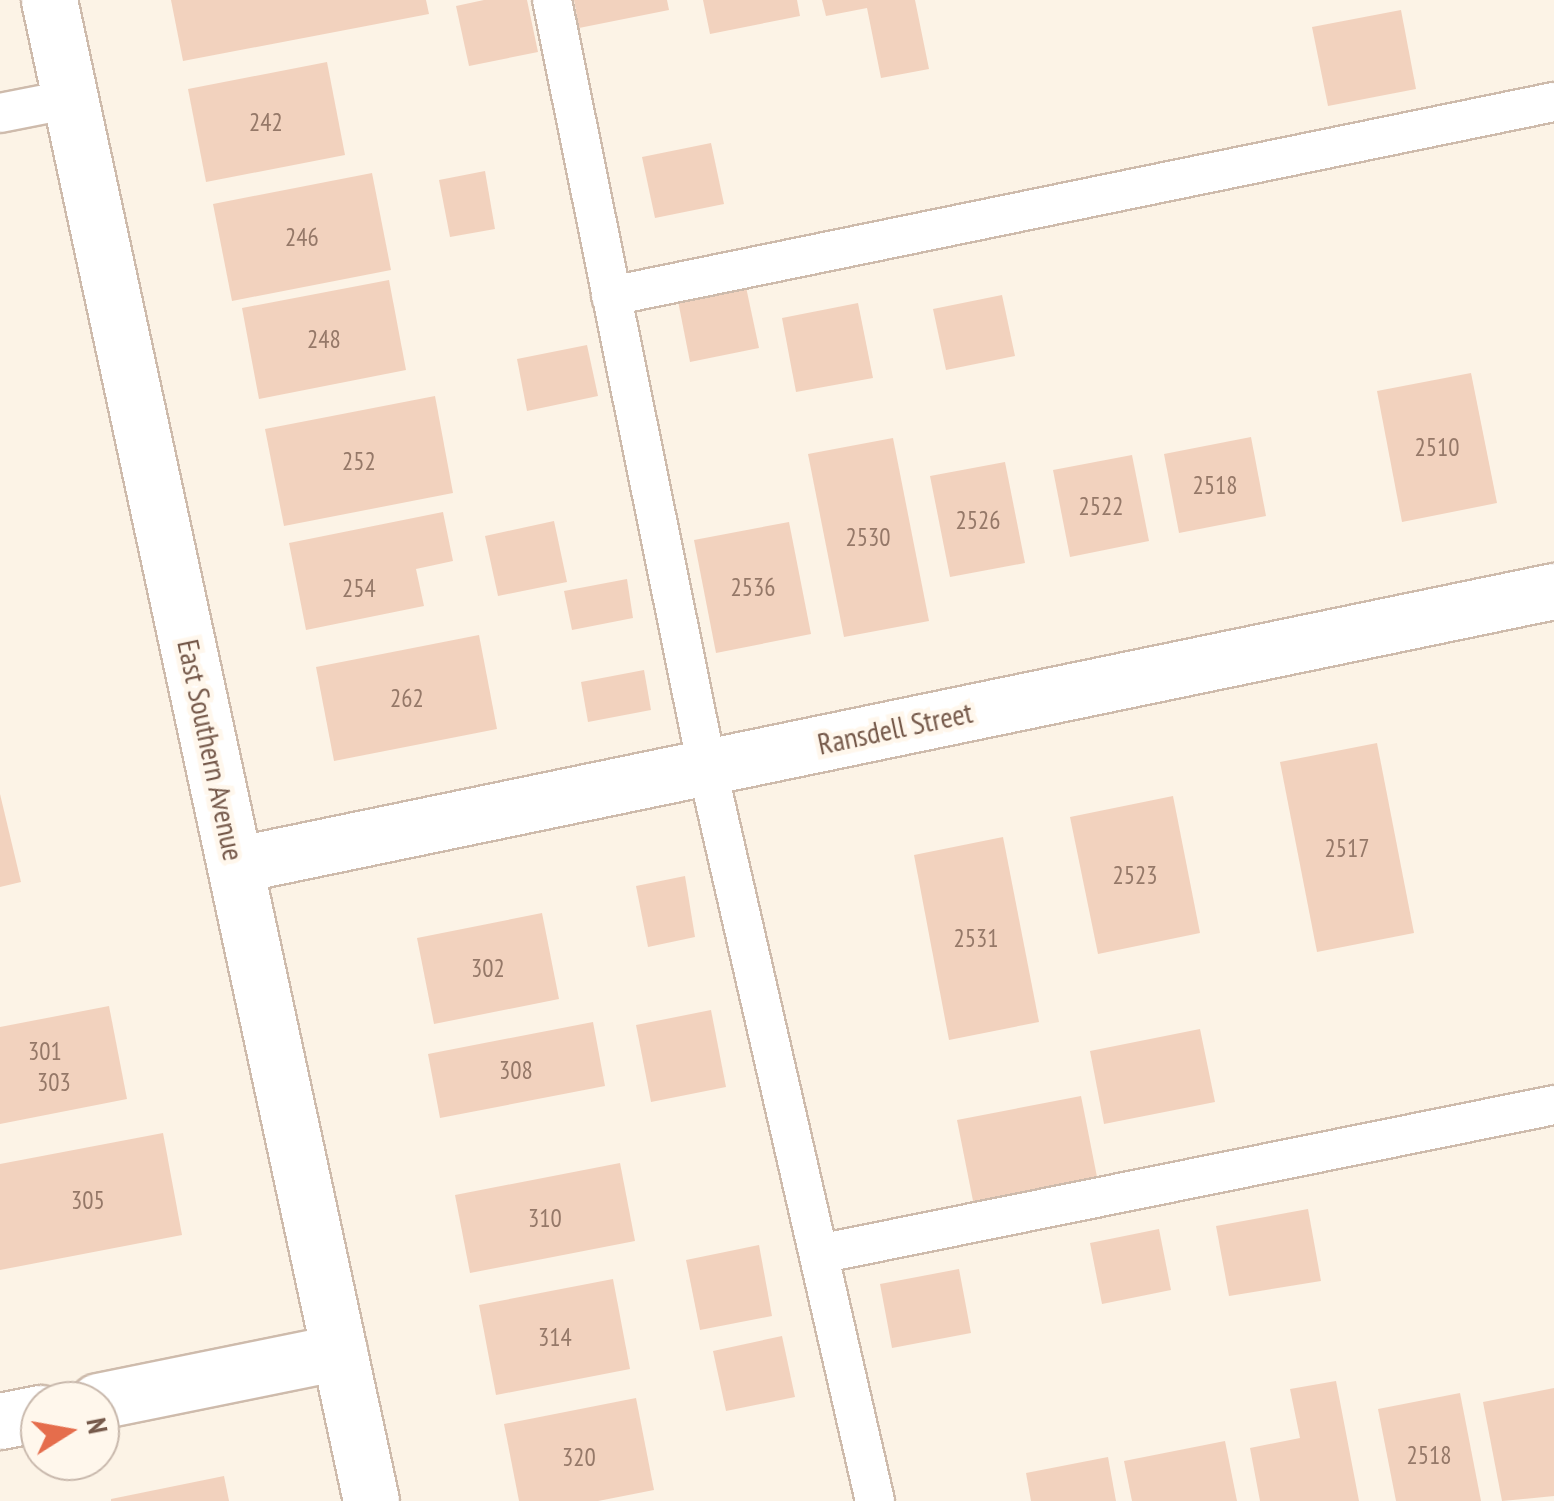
<!DOCTYPE html>
<style>
body{margin:0}
#map{position:relative;width:1554px;height:1501px;overflow:hidden;background:#fcf3e6;font-family:"PT Sans Narrow",sans-serif}
div>[style]{position:absolute}
[style*='--x']{left:calc(var(--x)*1px);top:calc(var(--y)*1px);width:calc(var(--w)*1px);rotate:calc(var(--a)*1deg)}
.building>*{inset:0;background:#f2d2be}
.roads{filter:drop-shadow(2px 0 #cebbac) drop-shadow(-2px 0 #cebbac) drop-shadow(0 2px #cebbac) drop-shadow(0 -2px #cebbac)}
.service>*{height:38px;margin:-19px;padding:0 19px;transform-origin:19px;border-radius:19px;background:#fff}
.minor>*{height:55px;margin:-27.5px;padding:0 27.5px;transform-origin:27.5px;border-radius:27.5px;background:#fff}
.tertiary>*{height:55px;margin:-27.5px;padding:0 27.5px;transform-origin:27.5px;border-radius:27.5px;background:#fff}
span{translate:-50% -50%;white-space:nowrap;text-align:center;line-height:1.15;-webkit-text-stroke:9px #fff7ec;paint-order:stroke}
.number-label{font-size:25px;color:#957868}
.number-label span{-webkit-text-stroke-width:0}
.street-label{font-size:30px;color:#765a4b}
.north{position:absolute;left:20px;top:1381px;width:100px;height:100px;box-sizing:border-box;background:#fff7ec;border:2px solid #c8b8ac;border-radius:50%;rotate:79deg;font-size:28px;font-weight:700;line-height:40px;text-align:center;color:#765a4b}
.north::after{content:'';display:block;margin:auto;width:35px;height:45px;background:#e56d4c;clip-path:polygon(50% 0,100% 100%,50% 72%,0 100%)}
</style>
<div id="map">
<div class="building">
<div style="clip-path:polygon(171px 0,426px 0,429px 14px,183px 61px)"></div>
<div style="clip-path:polygon(484px 0,527px 0,538px 52px,469px 66px,456px 6px)"></div>
<div style="clip-path:polygon(574px 0,667px 0,669px 10px,579px 28px)"></div>
<div style="clip-path:polygon(703px 0,797px 0,800px 16px,710px 34px)"></div>
<div style="clip-path:polygon(822px 0,915px 0,929px 69px,881px 78px,867px 8px,826px 16px)"></div>
<div style="clip-path:polygon(1401px 10px,1416px 89px,1328px 106px,1312px 27px)"></div>
<div style="clip-path:polygon(327px 62px,345px 155px,206px 182px,188px 89px)"></div>
<div style="clip-path:polygon(711px 143px,724px 204px,655px 218px,642px 157px)"></div>
<div style="clip-path:polygon(485px 171px,495px 229px,450px 237px,439px 180px)"></div>
<div style="clip-path:polygon(372px 173px,391px 270px,232px 301px,213px 204px)"></div>
<div style="clip-path:polygon(389px 280px,406px 370px,259px 399px,242px 308px)"></div>
<div style="clip-path:polygon(746px 287px,759px 348px,690px 362px,678px 301px)"></div>
<div style="clip-path:polygon(1002px 295px,1015px 356px,946px 370px,933px 309px)"></div>
<div style="clip-path:polygon(858px 303px,873px 378px,796px 392px,782px 318px)"></div>
<div style="clip-path:polygon(587px 345px,598px 396px,527px 411px,517px 359px)"></div>
<div style="clip-path:polygon(1471px 373px,1497px 503px,1402px 522px,1377px 391px)"></div>
<div style="clip-path:polygon(435px 396px,453px 493px,284px 526px,265px 429px)"></div>
<div style="clip-path:polygon(1251px 437px,1266px 516px,1179px 533px,1164px 454px)"></div>
<div style="clip-path:polygon(893px 438px,929px 621px,844px 637px,808px 454px)"></div>
<div style="clip-path:polygon(1132px 455px,1149px 541px,1070px 557px,1053px 470px)"></div>
<div style="clip-path:polygon(1005px 462px,1025px 563px,950px 577px,930px 476px)"></div>
<div style="clip-path:polygon(443px 512px,453px 561px,416px 569px,424px 606px,306px 630px,289px 543px)"></div>
<div style="clip-path:polygon(554px 521px,567px 582px,498px 596px,485px 536px)"></div>
<div style="clip-path:polygon(789px 522px,811px 634px,716px 653px,694px 540px)"></div>
<div style="clip-path:polygon(627px 579px,633px 618px,572px 630px,564px 591px)"></div>
<div style="clip-path:polygon(479px 635px,497px 729px,334px 761px,316px 667px)"></div>
<div style="clip-path:polygon(644px 670px,651px 710px,588px 722px,581px 682px)"></div>
<div style="clip-path:polygon(1377px 743px,1414px 933px,1317px 952px,1280px 762px)"></div>
<div style="clip-path:polygon(0 794px,21px 882px,0 887px)"></div>
<div style="clip-path:polygon(1173px 796px,1200px 933px,1098px 954px,1070px 817px)"></div>
<div style="clip-path:polygon(1003px 837px,1039px 1022px,949px 1040px,914px 855px)"></div>
<div style="clip-path:polygon(685px 876px,695px 937px,648px 947px,636px 886px)"></div>
<div style="clip-path:polygon(542px 913px,559px 999px,434px 1024px,417px 938px)"></div>
<div style="clip-path:polygon(109px 1006px,127px 1099px,0 1124px,0 1027px)"></div>
<div style="clip-path:polygon(711px 1010px,726px 1087px,651px 1102px,636px 1025px)"></div>
<div style="clip-path:polygon(593px 1022px,605px 1086px,440px 1118px,428px 1054px)"></div>
<div style="clip-path:polygon(1200px 1029px,1215px 1102px,1104px 1124px,1090px 1051px)"></div>
<div style="clip-path:polygon(1081px 1096px,1098px 1182px,974px 1206px,957px 1120px)"></div>
<div style="clip-path:polygon(163px 1133px,182px 1235px,0 1270px,0 1164px)"></div>
<div style="clip-path:polygon(620px 1163px,635px 1241px,470px 1273px,455px 1195px)"></div>
<div style="clip-path:polygon(1308px 1209px,1321px 1281px,1229px 1296px,1216px 1226px)"></div>
<div style="clip-path:polygon(1159px 1229px,1171px 1290px,1102px 1304px,1090px 1243px)"></div>
<div style="clip-path:polygon(759px 1245px,772px 1316px,700px 1330px,686px 1260px)"></div>
<div style="clip-path:polygon(959px 1269px,971px 1333px,892px 1348px,880px 1284px)"></div>
<div style="clip-path:polygon(613px 1279px,630px 1369px,496px 1395px,479px 1305px)"></div>
<div style="clip-path:polygon(782px 1336px,795px 1397px,726px 1411px,713px 1351px)"></div>
<div style="clip-path:polygon(1336px 1381px,1359px 1501px,1260px 1501px,1250px 1448px,1300px 1438px,1290px 1389px)"></div>
<div style="clip-path:polygon(1554px 1388px,1554px 1496px,1502px 1501px,1483px 1402px)"></div>
<div style="clip-path:polygon(1460px 1393px,1481px 1501px,1396px 1501px,1378px 1409px)"></div>
<div style="clip-path:polygon(636px 1398px,654px 1490px,598px 1501px,519px 1501px,504px 1424px)"></div>
<div style="clip-path:polygon(1225px 1441px,1237px 1501px,1132px 1501px,1124px 1461px)"></div>
<div style="clip-path:polygon(1108px 1457px,1116px 1501px,1031px 1501px,1026px 1473px)"></div>
<div style="clip-path:polygon(224px 1476px,229px 1501px,111px 1501px,111px 1499px)"></div>
</div>
<div class="roads">
<div class="service">
<div style="--x:552;--y:0;--w:783;--a:78.58"></div>
<div style="--x:707;--y:767;--w:753;--a:77.11"></div>
<div style="--x:0;--y:113;--w:72;--a:-11.2"></div>
<div style="--x:611;--y:296;--w:963;--a:-11.63"></div>
<div style="--x:819;--y:1254;--w:750;--a:-11.46"></div>
</div>
<div class="minor">
<div style="--x:235;--y:865;--w:1347;--a:-11.74"></div>
<div style="--x:98;--y:1401;--w:246;--a:-11.5"></div>
<div style="--x:0;--y:1421;--w:41;--a:-11.3"></div>
</div>
<div class="tertiary">
<div style="--x:49;--y:0;--w:1535;--a:77.89"></div>
</div>
</div>
<div class="number-label">
<span style="left:266px;top:122px">242</span>
<span style="left:302px;top:237px">246</span>
<span style="left:324px;top:339px">248</span>
<span style="left:1437px;top:447px">2510</span>
<span style="left:359px;top:461px">252</span>
<span style="left:1215px;top:485px">2518</span>
<span style="left:1101px;top:506px">2522</span>
<span style="left:978px;top:520px">2526</span>
<span style="left:868px;top:537px">2530</span>
<span style="left:753px;top:587px">2536</span>
<span style="left:359px;top:588px">254</span>
<span style="left:407px;top:698px">262</span>
<span style="left:1347px;top:848px">2517</span>
<span style="left:1135px;top:875px">2523</span>
<span style="left:976px;top:938px">2531</span>
<span style="left:488px;top:968px">302</span>
<span style="left:45px;top:1051px">301</span>
<span style="left:516px;top:1070px">308</span>
<span style="left:54px;top:1082px">303</span>
<span style="left:88px;top:1200px">305</span>
<span style="left:545px;top:1218px">310</span>
<span style="left:555px;top:1337px">314</span>
<span style="left:1429px;top:1455px">2518</span>
<span style="left:579px;top:1457px">320</span>
</div>
<div class="street-label">
<span style="left:895px;top:728px;rotate:-12deg">Ransdell Street</span>
<span style="left:211px;top:750px;rotate:78deg">East Southern Avenue</span>
</div>
<div class="north">N</div>
</div>
